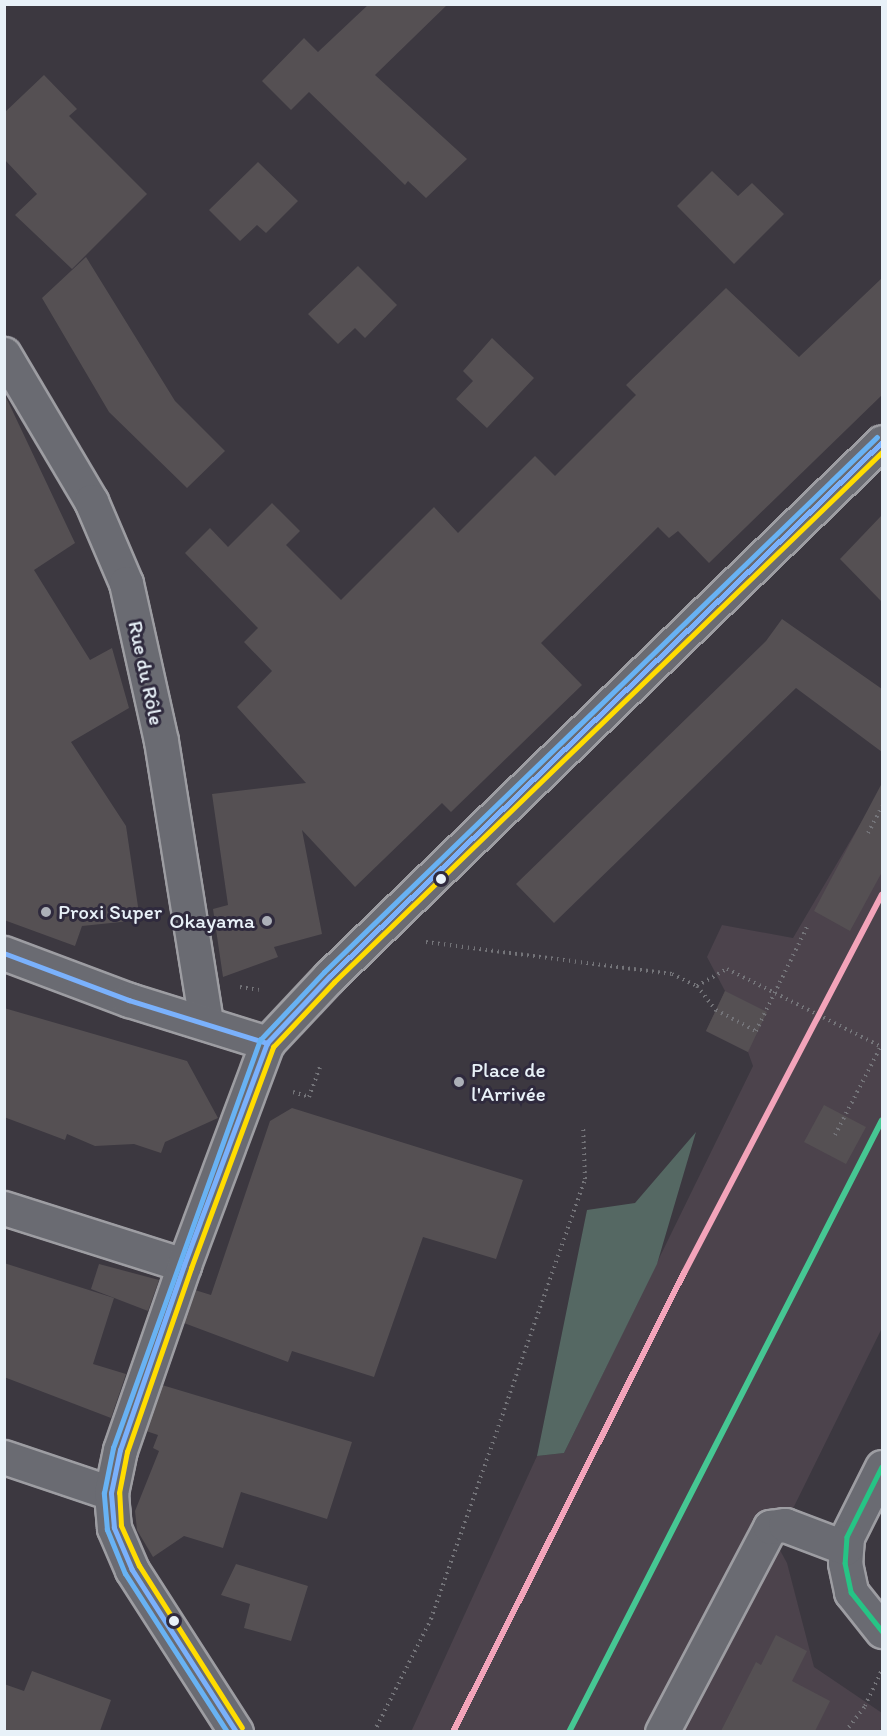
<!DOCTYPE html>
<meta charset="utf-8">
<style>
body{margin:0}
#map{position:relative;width:887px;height:1736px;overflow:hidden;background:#3c3840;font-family:Itim,sans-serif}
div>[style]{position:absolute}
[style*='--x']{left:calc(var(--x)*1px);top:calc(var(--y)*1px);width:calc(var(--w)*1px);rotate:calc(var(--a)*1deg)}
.built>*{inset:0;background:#4c434c}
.green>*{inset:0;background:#556863}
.building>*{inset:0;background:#555053}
.path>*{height:4px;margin-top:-2px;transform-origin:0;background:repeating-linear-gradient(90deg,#747479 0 1.5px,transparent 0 6px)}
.roads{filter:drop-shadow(2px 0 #9d9da2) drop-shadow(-2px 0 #9d9da2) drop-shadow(0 2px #9d9da2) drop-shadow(0 -2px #9d9da2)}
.minor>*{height:33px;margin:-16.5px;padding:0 16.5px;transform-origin:16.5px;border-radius:16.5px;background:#6a6b72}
.bus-1>*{height:4.5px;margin:-2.25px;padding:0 2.25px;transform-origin:2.25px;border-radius:2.25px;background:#7ab1fc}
.bus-2>*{height:4.5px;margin:-2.25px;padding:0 2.25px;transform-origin:2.25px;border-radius:2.25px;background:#ffdc00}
.bus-3>*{height:4.5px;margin:-2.25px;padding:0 2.25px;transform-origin:2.25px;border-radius:2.25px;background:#68b2f3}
.bus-4>*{height:4.5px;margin:-2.25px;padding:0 2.25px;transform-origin:2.25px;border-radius:2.25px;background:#26c485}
.rail-1>*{height:6px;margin:-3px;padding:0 3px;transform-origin:3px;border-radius:3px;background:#f3a4ba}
.rail-2>*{height:6px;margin:-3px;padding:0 3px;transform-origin:3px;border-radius:3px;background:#46c793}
.dots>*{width:16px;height:16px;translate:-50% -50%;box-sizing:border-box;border:3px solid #2f2a3d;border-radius:50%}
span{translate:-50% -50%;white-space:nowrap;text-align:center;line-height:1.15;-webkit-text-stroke:6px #2f2a3d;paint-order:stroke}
.street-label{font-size:21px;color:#e8f1f8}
.poi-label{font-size:21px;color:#e8f1f8}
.left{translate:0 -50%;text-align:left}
.right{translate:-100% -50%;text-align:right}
.frame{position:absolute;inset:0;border:6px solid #e8f1f8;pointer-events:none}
</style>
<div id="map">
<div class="built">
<div style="clip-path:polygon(882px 787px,882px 1328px,776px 1543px,787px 1563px,814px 1667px,882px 1713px,882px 1727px,879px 1732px,411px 1732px,537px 1456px,564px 1453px,753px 1066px,748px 1052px,706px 1031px,725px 991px,707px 957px,722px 925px,793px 938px)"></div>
</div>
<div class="green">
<div style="clip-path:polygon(696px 1132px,657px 1264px,564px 1453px,537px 1456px,587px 1210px,635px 1203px)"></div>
</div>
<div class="building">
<div style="clip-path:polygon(369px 4px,448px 4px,375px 75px,467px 159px,426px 198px,408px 181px,405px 185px,309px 92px,291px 110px,262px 81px,304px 38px,318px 52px)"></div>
<div style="clip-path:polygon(44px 75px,77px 109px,69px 116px,147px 194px,72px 269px,15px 215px,37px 194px,4px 159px,4px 113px)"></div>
<div style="clip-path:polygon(258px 162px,298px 201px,266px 233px,257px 225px,240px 241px,209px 210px)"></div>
<div style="clip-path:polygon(712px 171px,738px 196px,752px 183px,784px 214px,734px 264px,677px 206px)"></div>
<div style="clip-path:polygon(86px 257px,175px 401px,225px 451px,187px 488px,109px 412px,42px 298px)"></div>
<div style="clip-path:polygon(358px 266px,397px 305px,365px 338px,355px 328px,338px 344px,308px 314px)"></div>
<div style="clip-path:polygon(882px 278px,882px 395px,709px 563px,678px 531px,669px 538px,658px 527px,541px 643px,582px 685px,451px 812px,442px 803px,355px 887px,302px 830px,322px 934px,274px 947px,278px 957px,223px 977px,213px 909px,228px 905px,212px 794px,306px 783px,237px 707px,272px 671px,244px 642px,258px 628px,185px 553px,210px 528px,228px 547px,272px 503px,300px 531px,286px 545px,341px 600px,434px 507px,458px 533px,535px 456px,555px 476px,636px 395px,626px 385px,726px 288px,799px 357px)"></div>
<div style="clip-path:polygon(492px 338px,534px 378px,487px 428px,456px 399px,473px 381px,463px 371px)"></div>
<div style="clip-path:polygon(4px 393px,75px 543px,34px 570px,90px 660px,112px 648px,129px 708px,71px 742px,126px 826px,140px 920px,82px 926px,75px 946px,4px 920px)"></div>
<div style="clip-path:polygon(882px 515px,882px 602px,840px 559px)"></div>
<div style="clip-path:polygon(782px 619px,882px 689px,882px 752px,796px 688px,554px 923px,516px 884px,766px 641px)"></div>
<div style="clip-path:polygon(882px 783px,882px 872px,850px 931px,814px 911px)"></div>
<div style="clip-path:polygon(725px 991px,767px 1012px,748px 1052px,706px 1031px)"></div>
<div style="clip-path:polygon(4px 1008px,187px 1061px,218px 1118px,165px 1142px,161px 1153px,134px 1144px,95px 1146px,67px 1134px,65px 1140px,4px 1117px)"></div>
<div style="clip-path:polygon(824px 1105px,866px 1127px,846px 1164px,804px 1142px)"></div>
<div style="clip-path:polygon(292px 1108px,523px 1180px,496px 1259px,423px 1237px,374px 1377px,292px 1351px,288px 1362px,184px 1323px,195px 1290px,211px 1295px,270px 1121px)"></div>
<div style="clip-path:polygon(4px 1263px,114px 1298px,93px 1364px,126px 1374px,111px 1418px,4px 1377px)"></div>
<div style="clip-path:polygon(99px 1264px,159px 1280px,148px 1311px,91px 1289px)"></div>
<div style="clip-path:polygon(162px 1385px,352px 1442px,327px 1519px,241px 1492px,223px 1548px,184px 1536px,153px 1557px,137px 1530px,135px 1511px,159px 1451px,153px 1448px,158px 1435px,146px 1431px)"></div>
<div style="clip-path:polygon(236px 1564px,308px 1586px,291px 1641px,244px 1628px,250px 1604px,221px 1595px)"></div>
<div style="clip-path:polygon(776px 1635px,807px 1651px,792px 1681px,830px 1701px,815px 1731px,721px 1731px,756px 1662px,761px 1665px)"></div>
<div style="clip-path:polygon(32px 1671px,111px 1700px,100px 1731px,4px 1731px,4px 1684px,24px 1691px)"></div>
</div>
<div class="path">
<div style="--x:868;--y:833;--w:30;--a:-62"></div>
<div style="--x:426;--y:942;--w:248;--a:7.4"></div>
<div style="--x:672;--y:974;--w:28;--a:26"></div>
<div style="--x:697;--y:986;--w:34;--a:-30"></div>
<div style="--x:727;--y:969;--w:174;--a:26.7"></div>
<div style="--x:697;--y:986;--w:31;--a:52"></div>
<div style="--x:716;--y:1010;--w:45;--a:27.7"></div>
<div style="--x:756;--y:1031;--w:118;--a:-63.9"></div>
<div style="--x:240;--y:987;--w:19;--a:9"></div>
<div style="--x:293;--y:1092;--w:17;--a:17"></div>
<div style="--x:309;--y:1097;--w:33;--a:-70"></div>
<div style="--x:835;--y:1135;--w:100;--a:-62.7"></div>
<div style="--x:374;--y:1732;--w:127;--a:-63.2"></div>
<div style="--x:431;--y:1619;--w:466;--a:-70.7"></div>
<div style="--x:585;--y:1179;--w:54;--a:-92.1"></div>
<div style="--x:845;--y:1732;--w:33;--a:-52"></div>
<div style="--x:865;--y:1706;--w:40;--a:-65"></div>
</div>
<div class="roads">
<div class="minor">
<div style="--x:4;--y:354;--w:171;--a:59.4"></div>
<div style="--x:91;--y:501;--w:89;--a:66.9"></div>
<div style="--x:126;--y:583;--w:162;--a:77.5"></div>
<div style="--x:161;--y:741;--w:284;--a:80.9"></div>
<div style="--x:4;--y:953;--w:134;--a:20.6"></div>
<div style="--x:129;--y:1000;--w:145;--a:17.3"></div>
<div style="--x:4;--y:1208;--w:189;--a:17.6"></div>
<div style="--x:4;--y:1457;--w:113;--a:18.6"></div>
<div style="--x:882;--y:1467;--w:78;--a:116.6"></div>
<div style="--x:847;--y:1537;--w:26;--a:94"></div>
<div style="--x:845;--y:1563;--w:30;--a:78"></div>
<div style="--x:851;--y:1592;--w:50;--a:51.5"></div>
<div style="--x:236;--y:1732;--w:193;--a:-122.7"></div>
<div style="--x:132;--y:1570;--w:46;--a:-113.2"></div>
<div style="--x:114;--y:1528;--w:35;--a:-95"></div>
<div style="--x:111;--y:1493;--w:44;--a:-78.2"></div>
<div style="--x:120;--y:1450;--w:196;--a:-70.9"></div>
<div style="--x:184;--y:1265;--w:237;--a:-69.5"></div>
<div style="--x:267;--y:1043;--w:91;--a:-46.8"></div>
<div style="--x:329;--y:977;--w:769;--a:-44.05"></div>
<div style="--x:662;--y:1732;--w:232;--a:-62.2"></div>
<div style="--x:770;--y:1527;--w:15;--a:-8"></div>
<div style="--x:785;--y:1525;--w:65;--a:20.7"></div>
</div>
</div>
<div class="bus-1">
<div style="--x:4;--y:953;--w:134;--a:20.6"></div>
<div style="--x:129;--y:1000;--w:145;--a:17.3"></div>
<div style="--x:236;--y:1732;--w:193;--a:-122.7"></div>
<div style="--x:132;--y:1570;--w:46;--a:-113.2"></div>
<div style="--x:114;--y:1528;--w:35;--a:-95"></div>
<div style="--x:111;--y:1493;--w:44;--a:-78.2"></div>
<div style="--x:120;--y:1450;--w:196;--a:-70.9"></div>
<div style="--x:184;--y:1265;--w:237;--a:-69.5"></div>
<div style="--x:267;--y:1043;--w:91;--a:-46.8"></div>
<div style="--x:329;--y:977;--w:769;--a:-44.05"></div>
</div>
<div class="bus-2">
<div style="--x:242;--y:1728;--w:192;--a:-122.4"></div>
<div style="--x:139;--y:1566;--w:44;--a:-114.2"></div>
<div style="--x:121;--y:1526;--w:33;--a:-93"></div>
<div style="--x:119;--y:1493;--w:42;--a:-79"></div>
<div style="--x:127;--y:1452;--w:195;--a:-70.8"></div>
<div style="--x:191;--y:1268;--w:236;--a:-69.6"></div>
<div style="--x:273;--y:1047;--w:89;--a:-46.8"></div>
<div style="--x:334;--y:982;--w:762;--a:-44.04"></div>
</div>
<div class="bus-3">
<div style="--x:227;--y:1732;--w:188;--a:-122.8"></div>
<div style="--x:125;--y:1574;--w:48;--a:-112.2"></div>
<div style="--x:107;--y:1530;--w:37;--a:-95"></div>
<div style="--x:104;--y:1493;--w:46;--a:-78.7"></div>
<div style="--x:113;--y:1448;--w:434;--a:-70.2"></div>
<div style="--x:260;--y:1040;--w:93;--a:-46.7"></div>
<div style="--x:324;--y:972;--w:769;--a:-44.05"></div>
</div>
<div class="bus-4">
<div style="--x:882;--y:1467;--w:78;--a:116.6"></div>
<div style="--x:847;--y:1537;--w:26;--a:94"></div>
<div style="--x:845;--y:1563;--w:30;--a:78"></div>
<div style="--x:851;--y:1592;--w:50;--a:51.5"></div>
</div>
<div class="rail-1">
<div style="--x:453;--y:1732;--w:514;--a:-63.29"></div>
<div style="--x:684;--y:1273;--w:427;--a:-62.4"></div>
</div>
<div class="rail-2">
<div style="--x:569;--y:1732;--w:687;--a:-62.91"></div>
</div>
<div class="dots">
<div style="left:441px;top:879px;background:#e8f1f8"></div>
<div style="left:46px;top:912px;background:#acb0b8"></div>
<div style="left:267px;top:921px;background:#acb0b8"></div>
<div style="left:459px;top:1082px;background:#acb0b8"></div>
<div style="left:174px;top:1621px;background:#e8f1f8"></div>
</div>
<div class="street-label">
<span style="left:146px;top:673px;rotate:78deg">Rue du Rôle</span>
</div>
<div class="poi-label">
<span class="left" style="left:58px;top:912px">Proxi Super</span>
<span class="right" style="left:255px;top:921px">Okayama</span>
<span class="left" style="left:471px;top:1082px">Place de<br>l'Arrivée</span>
</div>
<div class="frame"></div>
</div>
